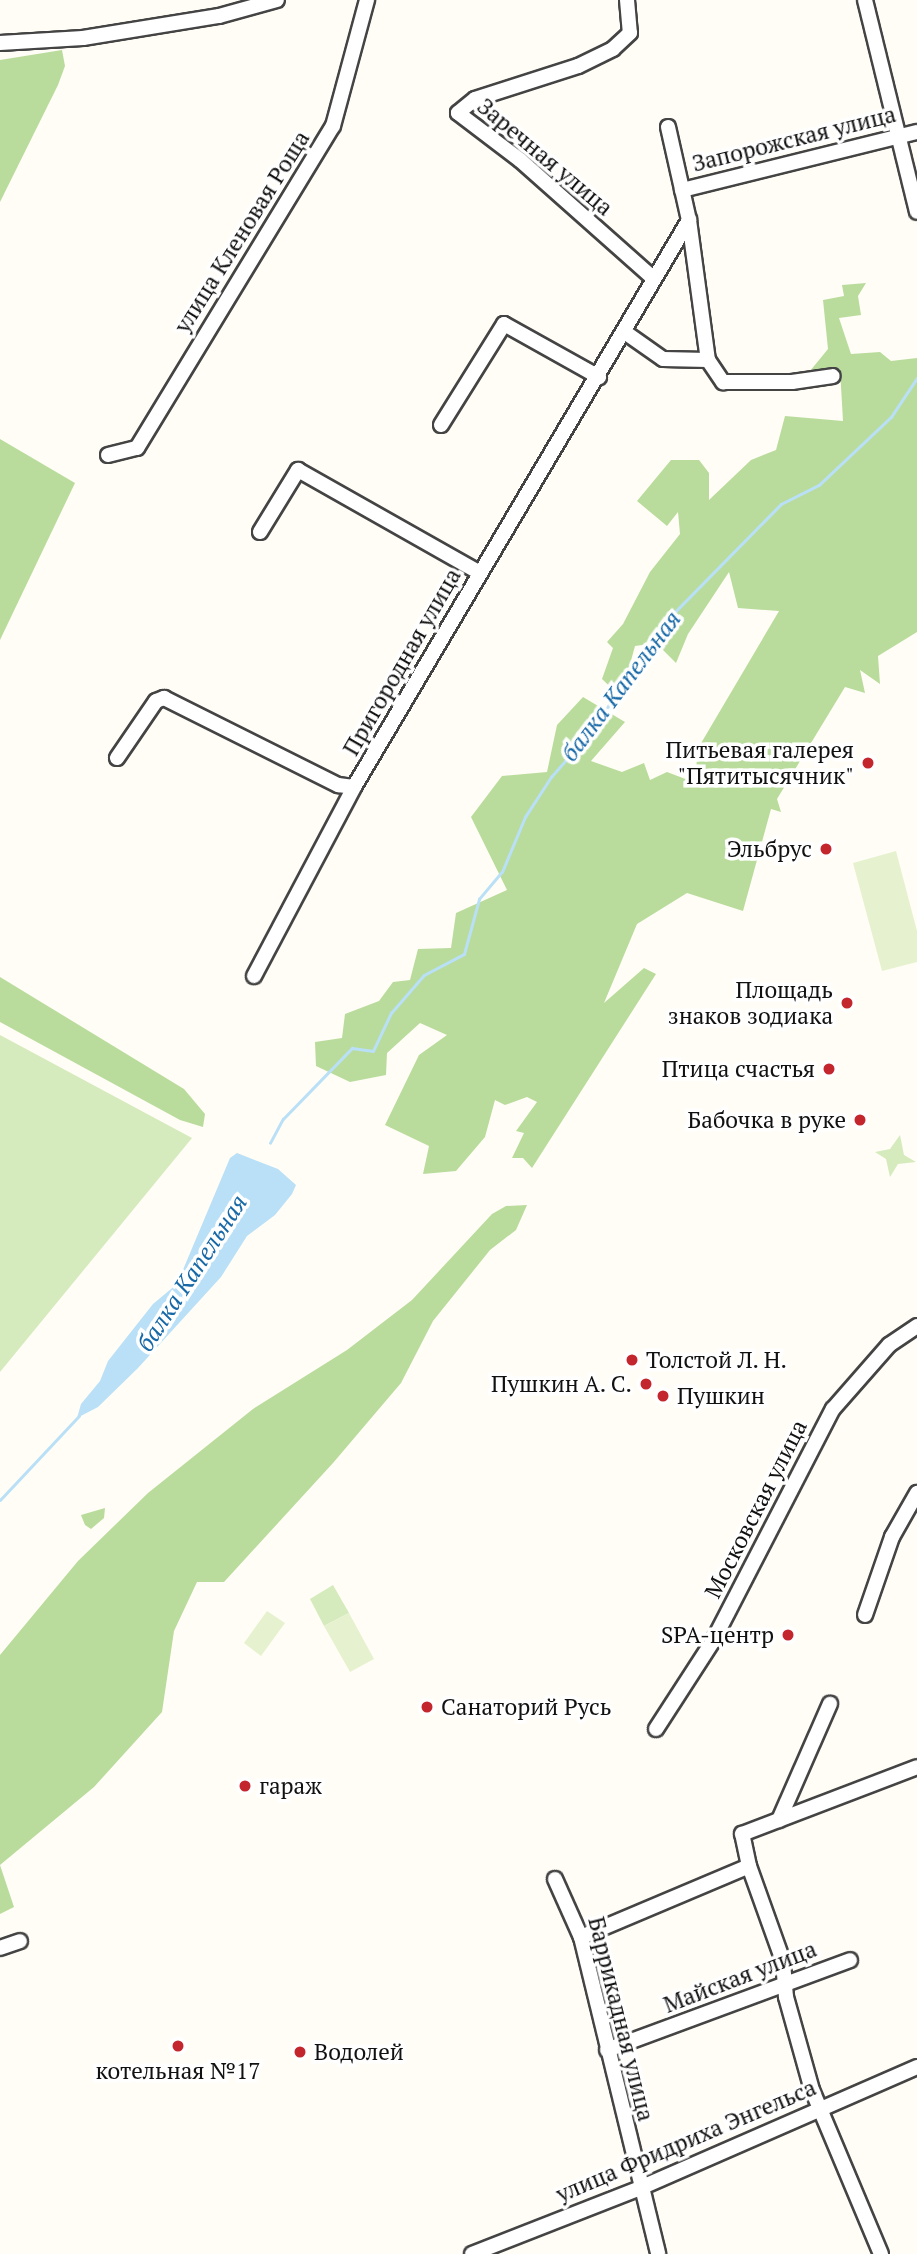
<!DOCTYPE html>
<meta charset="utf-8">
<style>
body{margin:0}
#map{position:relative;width:917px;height:2254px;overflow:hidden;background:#fffdf5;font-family:"PT Serif",serif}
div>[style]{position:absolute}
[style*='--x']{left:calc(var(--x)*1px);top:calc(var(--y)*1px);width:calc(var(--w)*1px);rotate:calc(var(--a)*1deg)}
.green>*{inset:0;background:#d5ebbd}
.forest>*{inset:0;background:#b9dc9c}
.pitch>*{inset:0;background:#e6f2cf}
.water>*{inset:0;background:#b9e0f7}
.stream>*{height:2.5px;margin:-1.25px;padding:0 1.25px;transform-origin:1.25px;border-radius:1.25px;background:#b9e0f7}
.roads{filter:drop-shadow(2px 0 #444) drop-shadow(-2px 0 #444) drop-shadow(0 2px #444) drop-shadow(0 -2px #444)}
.minor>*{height:14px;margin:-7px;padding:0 7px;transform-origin:7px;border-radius:7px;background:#fff}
.dots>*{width:19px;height:19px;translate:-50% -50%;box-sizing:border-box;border:4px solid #fff;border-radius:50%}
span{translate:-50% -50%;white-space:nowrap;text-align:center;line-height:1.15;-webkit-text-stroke:7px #fff;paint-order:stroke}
.street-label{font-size:23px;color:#111}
.poi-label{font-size:23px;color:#111}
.right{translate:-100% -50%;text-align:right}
.left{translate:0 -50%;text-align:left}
.water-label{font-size:24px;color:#1768a6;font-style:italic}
</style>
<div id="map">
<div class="green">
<div style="clip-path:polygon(0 1035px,192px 1138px,0 1372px)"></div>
<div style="clip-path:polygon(900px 1135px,904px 1155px,916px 1162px,898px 1164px,890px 1177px,886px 1159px,875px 1152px,890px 1149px)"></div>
<div style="clip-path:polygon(333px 1585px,349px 1613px,324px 1626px,310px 1599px)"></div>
</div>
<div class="forest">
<div style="clip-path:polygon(62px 50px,65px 66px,58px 85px,0 202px,0 60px)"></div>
<div style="clip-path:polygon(866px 283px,858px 296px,861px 315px,839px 318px,851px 354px,880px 352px,891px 361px,917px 358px,917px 632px,878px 656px,880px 684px,860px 670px,865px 693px,845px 687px,777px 799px,781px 812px,771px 809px,743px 911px,687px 893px,637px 924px,604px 1003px,644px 968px,656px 974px,532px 1168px,523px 1158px,512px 1158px,524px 1133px,516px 1131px,537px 1102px,527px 1097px,505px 1105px,495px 1100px,485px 1137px,456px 1171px,423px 1174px,429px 1146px,385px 1125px,419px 1055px,447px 1035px,420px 1023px,387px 1053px,386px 1075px,350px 1082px,316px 1066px,315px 1042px,342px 1038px,345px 1014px,379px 1001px,393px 982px,410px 980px,418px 949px,451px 948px,456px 913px,507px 890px,471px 817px,502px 776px,547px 772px,557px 725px,583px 697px,625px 722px,591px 761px,622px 772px,644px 763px,650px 780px,667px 772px,696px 783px,697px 750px,779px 611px,738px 608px,729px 572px,688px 634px,676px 663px,656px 643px,635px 646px,621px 697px,602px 679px,613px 648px,607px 642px,623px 624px,650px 572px,680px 534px,678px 512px,667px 526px,637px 501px,671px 460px,699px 460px,709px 473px,709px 500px,751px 460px,776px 450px,785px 416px,843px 421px,840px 369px,810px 371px,828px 349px,823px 300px,844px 296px,842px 285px)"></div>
<div style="clip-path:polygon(0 439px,75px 483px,0 640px)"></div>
<div style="clip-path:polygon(0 977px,184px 1089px,205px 1114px,203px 1127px,180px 1120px,0 1022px)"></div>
<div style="clip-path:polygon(527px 1205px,516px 1230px,490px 1250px,433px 1321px,401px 1383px,333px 1463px,224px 1582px,197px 1582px,174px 1631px,162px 1712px,94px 1787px,0 1865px,14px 1907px,0 1914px,0 1655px,78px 1561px,148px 1493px,253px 1409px,347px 1350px,412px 1300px,492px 1214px,506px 1206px)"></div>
<div style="clip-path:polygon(105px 1508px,104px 1518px,91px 1529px,85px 1525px,81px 1515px)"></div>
</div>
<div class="pitch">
<div style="clip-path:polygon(896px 851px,917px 931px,917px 962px,882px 971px,853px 863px)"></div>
<div style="clip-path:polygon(267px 1611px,285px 1623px,261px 1656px,244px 1643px)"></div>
<div style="clip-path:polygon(349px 1613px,374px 1659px,350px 1672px,324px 1626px)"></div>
</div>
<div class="water">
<div style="clip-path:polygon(237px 1153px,278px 1169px,296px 1185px,292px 1194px,275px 1215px,247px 1236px,221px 1277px,138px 1368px,98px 1407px,77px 1418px,81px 1404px,100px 1381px,108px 1361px,153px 1304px,177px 1284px,230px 1158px)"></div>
</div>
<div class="stream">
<div style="--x:270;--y:1143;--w:27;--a:-62"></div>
<div style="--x:283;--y:1119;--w:99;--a:-45.8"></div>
<div style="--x:352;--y:1048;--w:21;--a:8"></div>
<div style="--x:373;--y:1051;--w:42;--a:-64.7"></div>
<div style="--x:391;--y:1013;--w:50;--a:-49"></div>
<div style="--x:424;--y:975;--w:45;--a:-27.7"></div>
<div style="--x:464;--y:954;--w:57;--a:-74.7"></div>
<div style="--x:479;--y:899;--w:35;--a:-50"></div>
<div style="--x:502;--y:872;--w:60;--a:-67.3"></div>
<div style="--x:525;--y:817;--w:48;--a:-57"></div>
<div style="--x:551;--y:777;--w:76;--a:-48.7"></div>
<div style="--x:601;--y:720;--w:53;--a:-62.9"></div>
<div style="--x:625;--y:673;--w:72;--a:-51.2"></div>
<div style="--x:670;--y:617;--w:158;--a:-45.5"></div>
<div style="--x:781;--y:504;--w:42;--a:-26.6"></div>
<div style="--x:819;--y:485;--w:99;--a:-43.4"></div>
<div style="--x:891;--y:417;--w:47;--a:-56.3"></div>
<div style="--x:0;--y:1500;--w:115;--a:-46.8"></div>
</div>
<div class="roads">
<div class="minor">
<div style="--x:627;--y:0;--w:33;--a:85"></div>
<div style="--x:630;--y:33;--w:23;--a:137"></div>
<div style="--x:613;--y:49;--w:39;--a:154"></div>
<div style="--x:578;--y:66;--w:108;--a:162.2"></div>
<div style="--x:475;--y:99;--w:22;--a:141"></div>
<div style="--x:458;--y:113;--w:78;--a:37.2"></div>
<div style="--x:520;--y:160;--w:179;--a:41.6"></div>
<div style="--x:865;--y:0;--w:218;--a:76.2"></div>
<div style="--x:0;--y:43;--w:83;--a:-3.4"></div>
<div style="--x:83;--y:38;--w:138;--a:-9.2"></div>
<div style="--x:219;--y:16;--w:60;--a:-15.4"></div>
<div style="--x:668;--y:127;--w:95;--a:77.3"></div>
<div style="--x:689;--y:220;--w:141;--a:82.3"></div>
<div style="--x:682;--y:190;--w:242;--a:-13.9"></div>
<div style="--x:626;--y:333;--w:45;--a:35.1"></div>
<div style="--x:663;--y:359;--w:45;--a:1.3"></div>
<div style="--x:708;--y:360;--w:27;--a:56"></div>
<div style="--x:723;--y:382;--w:69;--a:0"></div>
<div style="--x:792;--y:382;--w:41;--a:-8.3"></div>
<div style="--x:441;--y:425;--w:119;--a:-58"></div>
<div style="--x:504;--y:324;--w:109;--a:29.2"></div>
<div style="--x:108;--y:455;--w:30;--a:-14"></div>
<div style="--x:137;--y:448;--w:377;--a:-58.7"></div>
<div style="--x:333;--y:126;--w:131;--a:-74.9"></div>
<div style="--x:260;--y:532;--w:73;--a:-58.5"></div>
<div style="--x:298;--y:470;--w:209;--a:29.5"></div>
<div style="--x:117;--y:758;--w:69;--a:-55.6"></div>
<div style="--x:156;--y:701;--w:9;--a:-21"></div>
<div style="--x:164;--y:698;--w:195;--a:26.6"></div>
<div style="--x:338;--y:785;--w:16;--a:7"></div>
<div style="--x:254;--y:976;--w:214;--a:-62.1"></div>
<div style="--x:354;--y:787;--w:659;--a:-59.42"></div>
<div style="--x:865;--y:1615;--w:83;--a:-70.9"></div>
<div style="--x:892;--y:1537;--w:51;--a:-60.4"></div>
<div style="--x:656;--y:1729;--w:105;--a:-57.1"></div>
<div style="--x:713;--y:1641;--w:261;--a:-62.7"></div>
<div style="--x:833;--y:1409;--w:85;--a:-48.8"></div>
<div style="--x:889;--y:1345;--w:34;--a:-34"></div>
<div style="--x:779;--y:1820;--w:127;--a:-66.3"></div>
<div style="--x:555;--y:1879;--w:64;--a:65.9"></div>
<div style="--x:581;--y:1937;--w:326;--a:76.3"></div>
<div style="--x:581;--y:1937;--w:182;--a:-22.9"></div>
<div style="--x:0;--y:1948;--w:21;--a:-19"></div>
<div style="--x:607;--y:2050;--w:259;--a:-20.3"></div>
<div style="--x:472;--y:2254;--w:180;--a:-21.4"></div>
<div style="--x:640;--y:2188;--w:302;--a:-23.6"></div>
<div style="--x:881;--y:2254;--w:178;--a:-112.8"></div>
<div style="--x:812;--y:2090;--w:97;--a:-105.6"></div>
<div style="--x:786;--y:1997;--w:36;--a:-95"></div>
<div style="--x:783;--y:1961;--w:101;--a:-109.7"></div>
<div style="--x:749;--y:1866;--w:33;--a:-102"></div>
<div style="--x:742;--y:1834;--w:187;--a:-20.9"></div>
</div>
</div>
<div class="dots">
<div style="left:868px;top:763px;background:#c4262e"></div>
<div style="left:826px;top:849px;background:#c4262e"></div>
<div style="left:847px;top:1003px;background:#c4262e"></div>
<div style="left:829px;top:1069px;background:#c4262e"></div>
<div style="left:860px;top:1120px;background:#c4262e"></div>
<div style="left:632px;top:1360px;background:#c4262e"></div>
<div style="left:646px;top:1384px;background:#c4262e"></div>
<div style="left:663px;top:1396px;background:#c4262e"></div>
<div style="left:788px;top:1635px;background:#c4262e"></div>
<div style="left:427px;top:1707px;background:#c4262e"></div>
<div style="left:245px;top:1786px;background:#c4262e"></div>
<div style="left:178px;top:2046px;background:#c4262e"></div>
<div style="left:300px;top:2052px;background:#c4262e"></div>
</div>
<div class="street-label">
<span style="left:794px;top:139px;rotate:-14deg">Запорожская улица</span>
<span style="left:545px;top:157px;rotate:40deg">Заречная улица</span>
<span style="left:242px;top:232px;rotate:-58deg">улица Кленовая Роща</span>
<span style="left:402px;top:662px;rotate:-60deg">Пригородная улица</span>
<span style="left:756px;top:1509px;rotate:-63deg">Московская улица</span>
<span style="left:740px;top:1977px;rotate:-21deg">Майская улица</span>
<span style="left:621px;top:2019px;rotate:76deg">Баррикадная улица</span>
<span style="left:686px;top:2141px;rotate:-23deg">улица Фридриха Энгельса</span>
</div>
<div class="poi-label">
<span class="right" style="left:854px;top:763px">Питьевая галерея<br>"Пятитысячник"</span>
<span class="right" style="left:812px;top:849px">Эльбрус</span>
<span class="right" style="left:833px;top:1003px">Площадь<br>знаков зодиака</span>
<span class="right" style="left:815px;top:1069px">Птица счастья</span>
<span class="right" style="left:846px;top:1120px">Бабочка в руке</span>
<span class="left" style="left:646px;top:1360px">Толстой Л. Н.</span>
<span class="right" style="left:632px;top:1384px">Пушкин А. С.</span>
<span class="left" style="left:677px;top:1396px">Пушкин</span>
<span class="right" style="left:774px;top:1635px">SPA-центр</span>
<span class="left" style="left:441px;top:1707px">Санаторий Русь</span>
<span class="left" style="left:259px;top:1786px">гараж</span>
<span class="left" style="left:314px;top:2052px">Водолей</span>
<span style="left:178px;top:2071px">котельная №17</span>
</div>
<div class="water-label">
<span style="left:621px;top:686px;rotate:-53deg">балка Капельная</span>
<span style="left:192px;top:1273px;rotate:-57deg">балка Капельная</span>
</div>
</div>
